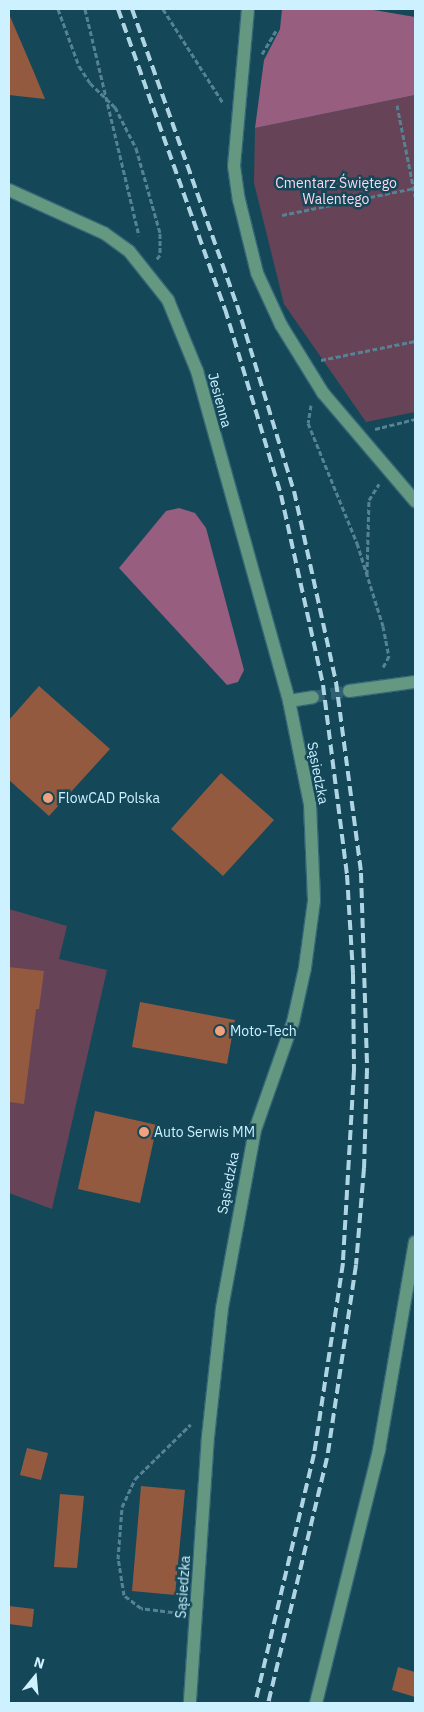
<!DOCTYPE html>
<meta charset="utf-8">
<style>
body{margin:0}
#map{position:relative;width:424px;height:1712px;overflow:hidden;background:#144859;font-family:"IBM Plex Sans",sans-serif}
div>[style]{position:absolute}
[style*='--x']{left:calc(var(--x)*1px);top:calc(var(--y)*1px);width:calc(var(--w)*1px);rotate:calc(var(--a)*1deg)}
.green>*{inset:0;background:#664357}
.forest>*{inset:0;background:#975e7f}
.building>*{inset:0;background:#945a40}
.minor-tunnel>*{height:12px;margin-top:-6px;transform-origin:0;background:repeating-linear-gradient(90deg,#306172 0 12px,transparent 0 18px)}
.path>*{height:3px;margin-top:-1.5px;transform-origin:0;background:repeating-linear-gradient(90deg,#558393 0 5px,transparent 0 7.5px)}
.roads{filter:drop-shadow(1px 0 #356677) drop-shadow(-1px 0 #356677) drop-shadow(0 1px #356677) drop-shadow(0 -1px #356677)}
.minor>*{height:12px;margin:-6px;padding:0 6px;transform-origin:6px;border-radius:6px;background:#659881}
.rail>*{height:4px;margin-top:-2px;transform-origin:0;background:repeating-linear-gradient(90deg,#afd5e3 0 10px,transparent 0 15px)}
.dots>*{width:14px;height:14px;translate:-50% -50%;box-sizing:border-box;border:2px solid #144859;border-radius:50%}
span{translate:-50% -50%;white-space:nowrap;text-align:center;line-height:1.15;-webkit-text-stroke:5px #144859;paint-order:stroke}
.park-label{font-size:14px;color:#fcd8ec}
.street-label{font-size:14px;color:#cef1ff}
.poi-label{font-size:14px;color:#cef1ff}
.left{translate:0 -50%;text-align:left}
.frame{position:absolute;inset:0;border:10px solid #cef1ff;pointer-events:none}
.north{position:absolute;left:10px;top:1652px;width:50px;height:50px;-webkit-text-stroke:4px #144859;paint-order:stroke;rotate:17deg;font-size:14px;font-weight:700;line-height:20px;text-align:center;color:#cef1ff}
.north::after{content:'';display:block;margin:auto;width:18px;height:22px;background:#cef1ff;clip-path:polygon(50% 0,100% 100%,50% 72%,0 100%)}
</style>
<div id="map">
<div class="green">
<div style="clip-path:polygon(415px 95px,415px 412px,366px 422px,284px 304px,254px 183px,255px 128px)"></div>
<div style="clip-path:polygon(9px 909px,67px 926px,59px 959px,107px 970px,52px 1209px,9px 1193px)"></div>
</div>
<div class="forest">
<div style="clip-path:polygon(282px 9px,368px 9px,415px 17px,415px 95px,255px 128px,264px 60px,280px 29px)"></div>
<div style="clip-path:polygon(179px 508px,195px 513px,206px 528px,244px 670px,238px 682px,227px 685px,119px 568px,166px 511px)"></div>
</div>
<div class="building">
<div style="clip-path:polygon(9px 14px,33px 70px,45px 99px,9px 95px)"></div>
<div style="clip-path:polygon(39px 686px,110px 749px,49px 816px,9px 780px,9px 720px)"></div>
<div style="clip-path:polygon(221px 773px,274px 820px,223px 876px,171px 829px)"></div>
<div style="clip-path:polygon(9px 967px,44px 971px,39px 1009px,36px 1009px,24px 1104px,9px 1102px)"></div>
<div style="clip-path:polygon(140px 1002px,235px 1020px,227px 1064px,132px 1047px)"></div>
<div style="clip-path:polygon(95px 1111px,157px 1125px,140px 1203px,78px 1189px)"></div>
<div style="clip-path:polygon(27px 1448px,48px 1453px,41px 1480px,20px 1475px)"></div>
<div style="clip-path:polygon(141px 1486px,185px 1490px,175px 1595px,132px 1591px)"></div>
<div style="clip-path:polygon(60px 1494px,84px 1496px,77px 1568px,54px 1567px)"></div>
<div style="clip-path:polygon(9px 1606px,34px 1609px,32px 1627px,9px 1624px)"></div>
<div style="clip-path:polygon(398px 1667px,415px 1672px,415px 1697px,392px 1690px)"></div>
</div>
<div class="minor-tunnel">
<div style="--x:313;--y:697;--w:36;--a:-9"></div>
</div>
<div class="path">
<div style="--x:58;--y:9;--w:61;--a:69.8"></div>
<div style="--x:79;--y:66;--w:20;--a:57"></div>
<div style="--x:90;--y:83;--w:35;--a:44"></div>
<div style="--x:115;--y:107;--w:46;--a:62.9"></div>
<div style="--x:136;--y:148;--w:88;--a:74.2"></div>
<div style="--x:160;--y:233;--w:22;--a:90"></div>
<div style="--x:160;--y:255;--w:6;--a:129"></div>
<div style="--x:85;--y:9;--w:233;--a:76.6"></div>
<div style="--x:163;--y:9;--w:112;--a:57.4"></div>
<div style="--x:262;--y:54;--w:27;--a:-59"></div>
<div style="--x:397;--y:105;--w:93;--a:78.8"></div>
<div style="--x:282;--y:215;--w:136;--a:-11.5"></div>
<div style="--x:321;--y:360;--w:96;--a:-11.4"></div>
<div style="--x:311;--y:405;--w:18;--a:99"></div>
<div style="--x:308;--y:423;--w:130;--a:67.8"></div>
<div style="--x:357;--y:543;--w:87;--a:72.6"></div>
<div style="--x:383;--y:626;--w:31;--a:79"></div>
<div style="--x:389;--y:656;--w:15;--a:118"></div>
<div style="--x:375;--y:429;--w:41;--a:-14"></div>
<div style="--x:367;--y:574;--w:74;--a:-88.5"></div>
<div style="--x:369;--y:500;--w:19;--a:-58"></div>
<div style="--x:180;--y:1613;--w:39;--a:-173"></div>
<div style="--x:141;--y:1608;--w:21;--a:-143"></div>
<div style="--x:124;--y:1595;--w:36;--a:-99"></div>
<div style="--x:118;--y:1559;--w:52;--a:-85.6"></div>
<div style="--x:122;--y:1507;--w:31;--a:-65"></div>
<div style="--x:135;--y:1479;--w:78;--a:-44.5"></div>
</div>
<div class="roads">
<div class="minor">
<div style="--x:248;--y:9;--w:158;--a:95.1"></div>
<div style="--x:234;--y:166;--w:34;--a:82"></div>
<div style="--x:239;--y:200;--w:75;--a:76.1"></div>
<div style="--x:257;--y:273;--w:57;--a:65.2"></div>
<div style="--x:281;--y:325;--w:80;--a:58.3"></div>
<div style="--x:323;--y:393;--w:142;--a:49.6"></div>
<div style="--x:9;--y:190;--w:104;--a:24.4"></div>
<div style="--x:104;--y:233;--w:31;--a:36"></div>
<div style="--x:129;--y:251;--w:63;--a:51.5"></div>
<div style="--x:168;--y:300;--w:77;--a:67.8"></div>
<div style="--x:197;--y:371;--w:343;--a:74.4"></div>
<div style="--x:289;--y:701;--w:105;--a:78.5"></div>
<div style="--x:310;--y:804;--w:97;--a:87.6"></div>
<div style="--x:314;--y:901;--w:68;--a:97.7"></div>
<div style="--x:305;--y:968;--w:55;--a:102.5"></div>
<div style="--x:293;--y:1022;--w:114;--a:109.4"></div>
<div style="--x:255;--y:1130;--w:181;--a:100.5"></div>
<div style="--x:222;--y:1308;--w:129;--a:96.2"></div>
<div style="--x:208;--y:1436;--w:268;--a:93.9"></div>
<div style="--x:349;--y:691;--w:67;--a:-7.8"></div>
<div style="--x:289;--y:701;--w:24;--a:-9"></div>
<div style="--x:316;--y:1703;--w:261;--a:-76"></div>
<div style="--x:379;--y:1450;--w:211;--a:-80.2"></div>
</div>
</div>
<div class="rail">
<div style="--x:118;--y:9;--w:319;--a:70.4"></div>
<div style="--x:225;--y:309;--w:194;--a:73.2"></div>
<div style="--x:281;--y:495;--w:195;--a:77.5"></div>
<div style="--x:323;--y:685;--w:192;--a:82.8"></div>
<div style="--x:347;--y:875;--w:99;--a:86.5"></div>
<div style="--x:353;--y:974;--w:96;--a:89.4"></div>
<div style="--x:354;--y:1070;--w:193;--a:93.3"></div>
<div style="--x:343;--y:1263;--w:193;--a:98.6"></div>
<div style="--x:314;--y:1454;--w:256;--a:103.3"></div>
<div style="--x:132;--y:9;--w:314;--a:70.5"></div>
<div style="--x:237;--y:305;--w:195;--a:73"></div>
<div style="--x:294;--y:491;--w:196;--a:77.6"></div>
<div style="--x:336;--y:682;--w:193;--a:82.5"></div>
<div style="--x:361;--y:873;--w:196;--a:88.2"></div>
<div style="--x:367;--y:1069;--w:99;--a:91.7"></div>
<div style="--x:364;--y:1168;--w:97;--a:94.7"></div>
<div style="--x:356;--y:1265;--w:195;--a:98.5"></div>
<div style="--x:327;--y:1458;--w:252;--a:103.5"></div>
</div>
<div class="dots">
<div style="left:48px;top:798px;background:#f1a17d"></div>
<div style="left:220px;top:1031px;background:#f1a17d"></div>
<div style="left:144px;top:1132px;background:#f1a17d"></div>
</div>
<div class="park-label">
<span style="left:336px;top:191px">Cmentarz Świętego<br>Walentego</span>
</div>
<div class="street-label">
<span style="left:220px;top:400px;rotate:75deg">Jesienna</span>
<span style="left:318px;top:773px;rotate:79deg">Sąsiedzka</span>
<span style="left:228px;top:1183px;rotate:-79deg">Sąsiedzka</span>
<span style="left:183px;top:1587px;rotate:-86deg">Sąsiedzka</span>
</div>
<div class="poi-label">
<span class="left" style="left:58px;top:798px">FlowCAD Polska</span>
<span class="left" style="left:230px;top:1031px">Moto-Tech</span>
<span class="left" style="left:154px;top:1132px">Auto Serwis MM</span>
</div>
<div class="frame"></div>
<div class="north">N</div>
</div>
